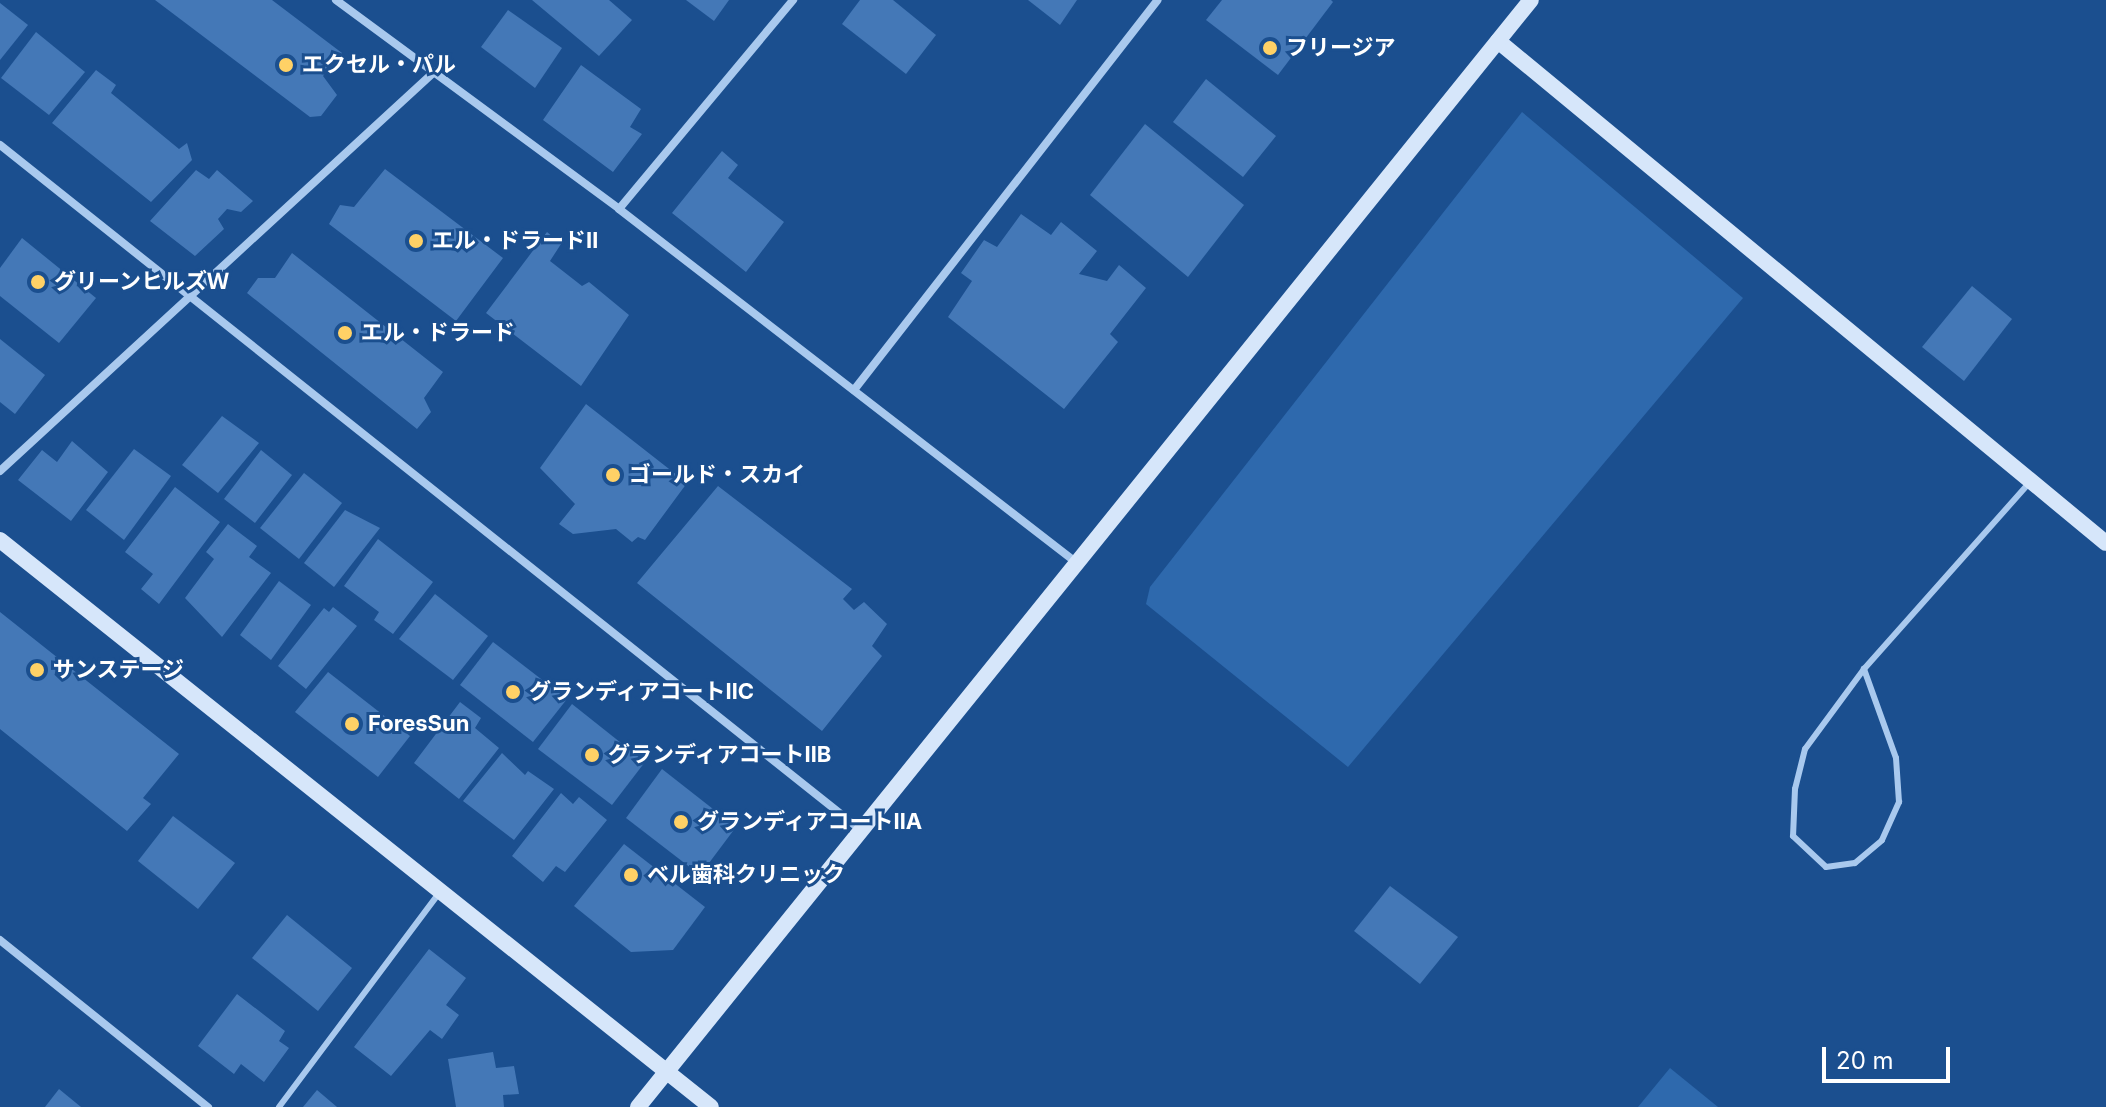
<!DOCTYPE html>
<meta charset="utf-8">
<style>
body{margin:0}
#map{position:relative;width:2106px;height:1107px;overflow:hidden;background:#1b4f8f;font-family:Inter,"Noto Sans JP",sans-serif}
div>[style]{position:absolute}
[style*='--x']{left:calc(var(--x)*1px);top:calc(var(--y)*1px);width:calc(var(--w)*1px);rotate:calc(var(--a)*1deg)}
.green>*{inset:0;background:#2e69ad}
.building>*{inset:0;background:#4478b7}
.lane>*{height:6px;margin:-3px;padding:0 3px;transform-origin:3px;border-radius:3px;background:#a9c9ee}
.street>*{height:8px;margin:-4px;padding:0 4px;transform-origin:4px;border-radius:4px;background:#a9c9ee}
.secondary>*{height:16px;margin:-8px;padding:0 8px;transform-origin:8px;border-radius:8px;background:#d6e6fa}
.dots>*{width:22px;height:22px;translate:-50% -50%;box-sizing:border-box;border:4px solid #1b4f8f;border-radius:50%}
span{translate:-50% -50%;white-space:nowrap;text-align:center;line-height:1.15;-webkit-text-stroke:6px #1b4f8f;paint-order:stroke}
.poi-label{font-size:22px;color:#fff;font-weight:700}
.left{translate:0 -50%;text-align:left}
.scale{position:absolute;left:1822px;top:1047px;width:128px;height:36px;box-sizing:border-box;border:4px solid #fff;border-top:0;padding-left:10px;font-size:24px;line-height:28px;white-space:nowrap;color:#fff;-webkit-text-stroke:6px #1b4f8f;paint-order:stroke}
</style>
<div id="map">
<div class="green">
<div style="clip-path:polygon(1522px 112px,1743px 298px,1348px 767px,1146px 604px,1150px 587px)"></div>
<div style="clip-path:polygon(1670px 1068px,1718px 1107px,1638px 1107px)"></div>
</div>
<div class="building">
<div style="clip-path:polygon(155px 0,272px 0,342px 53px,323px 76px,337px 95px,321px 116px,310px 117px)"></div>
<div style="clip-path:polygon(532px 0,609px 0,632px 20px,599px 56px)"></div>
<div style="clip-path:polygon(686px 0,729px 0,714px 21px)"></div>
<div style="clip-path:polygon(860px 0,893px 0,936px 35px,906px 74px,842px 24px)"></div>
<div style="clip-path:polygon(1028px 0,1077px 0,1060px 25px)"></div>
<div style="clip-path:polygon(1222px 0,1331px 0,1333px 2px,1278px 75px,1206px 20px)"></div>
<div style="clip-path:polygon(0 3px,28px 25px,0 60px)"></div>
<div style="clip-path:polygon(508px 10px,562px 48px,535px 88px,481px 47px)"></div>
<div style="clip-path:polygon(36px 32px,85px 72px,49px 115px,1px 78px)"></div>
<div style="clip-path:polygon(581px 65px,641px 109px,630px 127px,642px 134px,613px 172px,543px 120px)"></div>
<div style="clip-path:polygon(96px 70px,116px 85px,111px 93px,179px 149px,187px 143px,192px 160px,151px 202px,52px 123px)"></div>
<div style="clip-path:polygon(1206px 79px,1276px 136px,1243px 177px,1173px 122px)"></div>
<div style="clip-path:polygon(1145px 124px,1244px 205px,1188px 277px,1090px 195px)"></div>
<div style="clip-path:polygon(722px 151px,738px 165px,728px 178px,784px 222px,746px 272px,672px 213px)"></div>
<div style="clip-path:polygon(385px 169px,503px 258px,456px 321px,329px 224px,340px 205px,354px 207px)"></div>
<div style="clip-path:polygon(196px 170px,209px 179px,217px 170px,253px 201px,241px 212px,227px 209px,218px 219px,224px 229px,195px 256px,150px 221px)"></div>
<div style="clip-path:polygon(1021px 214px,1051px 235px,1061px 222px,1097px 251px,1079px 274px,1107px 281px,1119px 265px,1146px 288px,1110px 334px,1118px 342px,1064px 409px,948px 317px,972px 281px,961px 273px,984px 240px,997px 247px)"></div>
<div style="clip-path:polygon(547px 232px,561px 244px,550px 261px,582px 286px,589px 282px,629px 315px,581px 386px,486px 313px)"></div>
<div style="clip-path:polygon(22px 238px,96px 298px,59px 343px,0 296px,0 268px)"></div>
<div style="clip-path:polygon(292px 253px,443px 372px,424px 398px,431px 412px,417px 429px,247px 293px,258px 278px,275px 278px)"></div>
<div style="clip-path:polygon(1972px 286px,2012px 319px,1964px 381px,1922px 347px)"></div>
<div style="clip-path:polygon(0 339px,45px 375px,15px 414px,0 402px)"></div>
<div style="clip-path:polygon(586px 404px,687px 483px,645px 540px,638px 537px,632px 542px,616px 529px,573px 534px,559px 524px,575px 504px,540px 468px)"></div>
<div style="clip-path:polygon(222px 416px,259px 443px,218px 493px,182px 465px)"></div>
<div style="clip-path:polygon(72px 441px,108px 472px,71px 521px,18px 480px,42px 450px,57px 462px)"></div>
<div style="clip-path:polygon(134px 449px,171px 476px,124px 540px,86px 510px)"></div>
<div style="clip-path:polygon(261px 450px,292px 475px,255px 523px,224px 499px)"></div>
<div style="clip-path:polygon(304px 473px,342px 503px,299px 559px,260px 528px)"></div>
<div style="clip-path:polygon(718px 486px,852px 589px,843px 599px,854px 610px,864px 602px,887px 624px,872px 646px,882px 656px,822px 731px,637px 583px)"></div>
<div style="clip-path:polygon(175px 487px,220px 522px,159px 604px,141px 589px,153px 574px,125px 552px)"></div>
<div style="clip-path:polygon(345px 510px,380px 528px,334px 587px,304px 563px)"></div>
<div style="clip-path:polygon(228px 524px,257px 546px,249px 557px,271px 573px,222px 637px,185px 598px,214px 559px,206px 552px)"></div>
<div style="clip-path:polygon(378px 539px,433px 582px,393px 634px,374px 620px,379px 612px,344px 586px)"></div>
<div style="clip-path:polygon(279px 581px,311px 605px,271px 660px,240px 635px)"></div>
<div style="clip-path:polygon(435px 594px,488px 636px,453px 680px,399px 639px)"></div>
<div style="clip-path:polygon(333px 607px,357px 626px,306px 689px,278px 666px,324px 608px,329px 612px)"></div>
<div style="clip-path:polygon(0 612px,179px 754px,143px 798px,151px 804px,127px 831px,0 729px)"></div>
<div style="clip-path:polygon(493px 642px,567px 699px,533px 742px,460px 685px)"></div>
<div style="clip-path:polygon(328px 672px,410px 736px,378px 777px,295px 712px)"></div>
<div style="clip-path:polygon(460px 702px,481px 718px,475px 728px,499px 748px,459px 799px,414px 763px)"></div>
<div style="clip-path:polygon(572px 704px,645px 762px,612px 805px,538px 749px)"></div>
<div style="clip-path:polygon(502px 753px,525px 775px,528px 771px,554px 789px,514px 840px,463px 801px)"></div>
<div style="clip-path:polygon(662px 769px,736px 827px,700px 875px,626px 818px)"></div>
<div style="clip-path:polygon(561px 793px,573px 804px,579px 797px,607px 820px,565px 872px,556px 866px,543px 882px,512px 856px)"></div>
<div style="clip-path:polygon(173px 816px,235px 863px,198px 909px,138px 861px)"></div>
<div style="clip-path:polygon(624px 844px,705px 907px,673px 950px,631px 952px,574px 906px)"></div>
<div style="clip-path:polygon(1390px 886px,1458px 937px,1420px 984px,1354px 931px)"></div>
<div style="clip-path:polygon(287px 915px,352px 968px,318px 1011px,252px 958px)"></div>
<div style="clip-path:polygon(429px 949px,466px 978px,446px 1005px,459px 1015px,442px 1039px,430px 1030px,391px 1076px,354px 1047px)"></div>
<div style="clip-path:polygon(237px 994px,285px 1031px,279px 1041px,289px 1048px,264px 1082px,241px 1064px,234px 1074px,198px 1046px)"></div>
<div style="clip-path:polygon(493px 1052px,496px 1068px,514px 1066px,519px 1094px,503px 1095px,504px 1107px,456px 1107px,448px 1059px)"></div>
<div style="clip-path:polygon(59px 1089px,81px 1107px,45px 1107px)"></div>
<div style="clip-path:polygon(317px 1090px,337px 1107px,303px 1107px)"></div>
</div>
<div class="lane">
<div style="--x:1864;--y:669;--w:99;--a:126.4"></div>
<div style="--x:1805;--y:749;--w:41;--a:104"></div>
<div style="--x:1795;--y:789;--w:47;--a:92.4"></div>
<div style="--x:1793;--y:836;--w:45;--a:43.2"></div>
<div style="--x:1826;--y:867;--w:29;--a:-8"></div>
<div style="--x:1855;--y:863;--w:35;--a:-40"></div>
<div style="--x:1882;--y:840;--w:42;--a:-65.9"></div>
<div style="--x:1899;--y:802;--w:44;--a:-93.9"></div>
<div style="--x:1896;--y:758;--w:95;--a:-109.8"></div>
<div style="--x:1864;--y:669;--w:249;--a:-48.4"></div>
<div style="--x:279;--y:1107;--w:269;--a:-53.2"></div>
</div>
<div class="street">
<div style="--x:336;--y:0;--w:352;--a:36.4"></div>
<div style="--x:619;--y:209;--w:579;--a:37.7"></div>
<div style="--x:0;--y:145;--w:1100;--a:38.51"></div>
<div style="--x:619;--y:209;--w:272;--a:-50.2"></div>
<div style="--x:854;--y:390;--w:494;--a:-52.1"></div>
<div style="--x:0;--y:471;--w:590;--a:-42.59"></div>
<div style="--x:0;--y:940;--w:267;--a:38.8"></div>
</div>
<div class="secondary">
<div style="--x:1498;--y:41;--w:788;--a:39.55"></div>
<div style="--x:0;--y:540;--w:909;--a:38.57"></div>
<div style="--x:638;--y:1107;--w:1422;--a:-51.11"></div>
</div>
<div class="dots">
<div style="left:1270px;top:48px;background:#ffd166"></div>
<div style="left:286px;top:65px;background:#ffd166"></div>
<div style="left:416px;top:241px;background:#ffd166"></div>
<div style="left:38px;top:282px;background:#ffd166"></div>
<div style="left:345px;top:333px;background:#ffd166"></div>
<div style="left:613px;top:475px;background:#ffd166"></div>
<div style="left:37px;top:670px;background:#ffd166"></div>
<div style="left:513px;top:692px;background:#ffd166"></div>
<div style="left:352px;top:724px;background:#ffd166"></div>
<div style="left:592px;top:755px;background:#ffd166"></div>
<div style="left:681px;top:822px;background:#ffd166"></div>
<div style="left:631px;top:875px;background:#ffd166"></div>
</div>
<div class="poi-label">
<span class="left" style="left:1286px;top:48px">フリージア</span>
<span class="left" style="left:302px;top:65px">エクセル・パル</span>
<span class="left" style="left:432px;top:241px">エル・ドラードⅡ</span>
<span class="left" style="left:54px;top:282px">グリーンヒルズＷ</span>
<span class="left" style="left:361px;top:333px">エル・ドラード</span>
<span class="left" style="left:629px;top:475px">ゴールド・スカイ</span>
<span class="left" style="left:53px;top:670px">サンステージ</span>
<span class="left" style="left:529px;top:692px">グランディアコートⅡC</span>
<span class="left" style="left:368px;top:724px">ForesSun</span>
<span class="left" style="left:608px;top:755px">グランディアコートⅡB</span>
<span class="left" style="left:697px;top:822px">グランディアコートⅡA</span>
<span class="left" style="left:647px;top:875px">ベル歯科クリニック</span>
</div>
<div class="scale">20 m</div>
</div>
